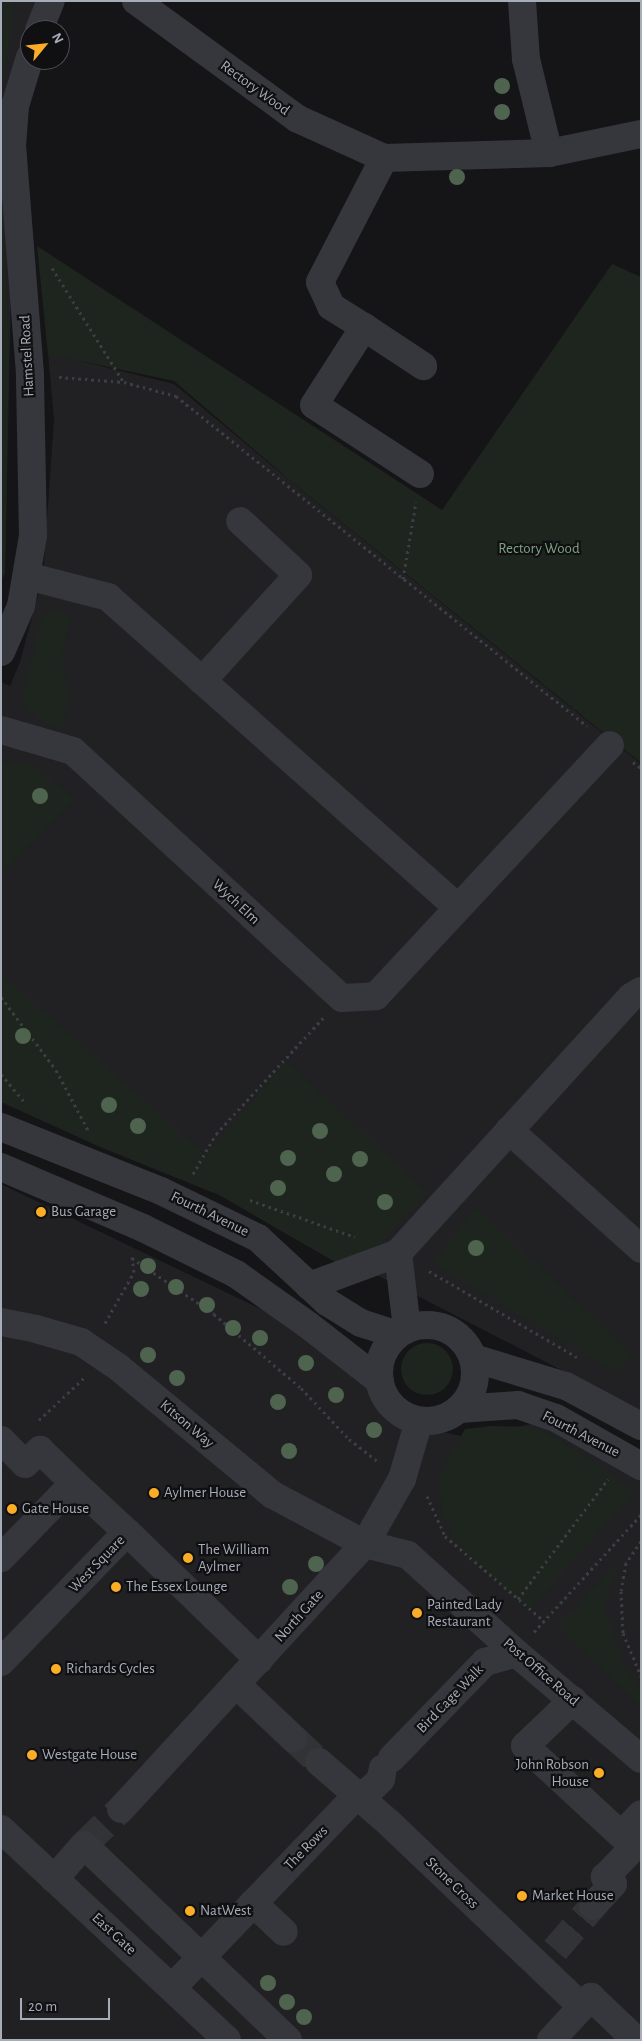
<!DOCTYPE html>
<style>
body{margin:0}
#map{position:relative;width:642px;height:2041px;overflow:hidden;background:#151517;font-family:"Alegreya Sans",sans-serif}
div>[style]{position:absolute}
[style*='--x']{left:calc(var(--x)*1px);top:calc(var(--y)*1px);width:calc(var(--w)*1px);rotate:calc(var(--a)*1deg)}
.built>*{inset:0;background:#212124}
.green>*{inset:0;background:#1d251e}
.round{border-radius:50%}
.minor-tunnel>*{height:28px;margin-top:-14px;transform-origin:0;background:repeating-linear-gradient(90deg,#323337 0 28px,transparent 0 42px)}
.path>*{height:3px;margin-top:-1.5px;transform-origin:0;background:repeating-linear-gradient(90deg,#3c3e43 0 2.5px,transparent 0 6.5px)}
.minor>*{height:28px;margin:-14px;padding:0 14px;transform-origin:14px;border-radius:14px;background:#36373c}
.minor>.ring{margin:-14px;padding:0;box-sizing:content-box;background:none;border:28px solid #36373c;border-radius:50%}
.trees>*{width:16px;height:16px;margin:-8px;border-radius:50%;background:#4e644f}
.dots>*{width:14px;height:14px;translate:-50% -50%;box-sizing:border-box;border:2px solid #101012;border-radius:50%}
span{translate:-50% -50%;white-space:nowrap;text-align:center;line-height:1.15;-webkit-text-stroke:4.5px #101012;paint-order:stroke}
.street-label{font-size:15px;color:#a6acb8}
.park-label{font-size:15px;color:#7ca47d}
.poi-label{font-size:15px;color:#a6acb8}
.left{translate:0 -50%;text-align:left}
.right{translate:-100% -50%;text-align:right}
.frame{position:absolute;inset:0;border:2px solid #a6acb8;pointer-events:none}
.north{position:absolute;left:20px;top:20px;width:50px;height:50px;box-sizing:border-box;background:#101012;border:1px solid #4c4e54;border-radius:50%;rotate:62deg;font-size:14px;font-weight:700;line-height:20px;text-align:center;color:#a6acb8}
.north::after{content:'';display:block;margin:auto;width:18px;height:22px;background:#fcad28;clip-path:polygon(50% 0,100% 100%,50% 72%,0 100%)}
.scale{position:absolute;left:20px;top:1998px;width:90px;height:22px;box-sizing:border-box;border:2px solid #a6acb8;border-top:0;padding-left:6px;font-size:15px;line-height:18px;white-space:nowrap;color:#a6acb8;-webkit-text-stroke:4px #101012;paint-order:stroke}
</style>
<div id="map">
<div class="built">
<div style="clip-path:polygon(1px 1px,51px 1px,30px 30px,30px 57px,15px 106px,5px 573px,1px 581px)"></div>
<div style="clip-path:polygon(48px 353px,174px 384px,300px 489px,641px 764px,641px 1411px,190px 1179px,1px 1094px,1px 682px,10px 686px,20px 662px,43px 576px,54px 420px)"></div>
<div style="clip-path:polygon(1px 1184px,354px 1354px,394px 1421px,470px 1438px,539px 1422px,641px 1476px,641px 2040px,1px 2040px)"></div>
</div>
<div class="green">
<div style="clip-path:polygon(1px 1px,15px 1px,7px 61px,1px 87px)"></div>
<div style="clip-path:polygon(1px 160px,9px 350px,5px 573px,1px 581px)"></div>
<div style="clip-path:polygon(37px 246px,442px 510px,612px 264px,641px 277px,641px 763px,293px 483px,174px 381px,48px 354px)"></div>
<div style="clip-path:polygon(56px 609px,70px 618px,63px 653px,63px 672px,71px 692px,62px 727px,48px 726px,22px 703px,26px 679px,43px 614px)"></div>
<div style="clip-path:polygon(6px 762px,30px 765px,48px 777px,73px 799px,1px 875px,1px 763px)"></div>
<div style="clip-path:polygon(1px 974px,205px 1155px,286px 1062px,428px 1193px,373px 1252px,342px 1266px,219px 1195px,100px 1147px,1px 1102px)"></div>
<div style="clip-path:polygon(476px 1208px,634px 1355px,617px 1373px,438px 1267px,436px 1258px)"></div>
<div class="round" style="left:401px;top:1343px;width:52px;height:52px"></div>
<div style="clip-path:polygon(492px 1426px,530px 1427px,545px 1432px,594px 1462px,635px 1493px,529px 1609px,463px 1552px,441px 1512px,440px 1475px,465px 1429px)"></div>
<div style="clip-path:polygon(616px 1565px,604px 1609px,625px 1667px,641px 1691px,641px 1706px,559px 1627px)"></div>
</div>
<div class="minor-tunnel">
<div style="--x:293;--y:1738;--w:35;--a:43"></div>
<div style="--x:84;--y:1845;--w:52;--a:-44.2"></div>
<div style="--x:555;--y:1950;--w:58;--a:-49.2"></div>
</div>
<div class="path">
<div style="--x:52;--y:268;--w:133;--a:57.9"></div>
<div style="--x:59;--y:377;--w:65;--a:4.4"></div>
<div style="--x:124;--y:382;--w:54;--a:15.1"></div>
<div style="--x:176;--y:396;--w:527;--a:38.76"></div>
<div style="--x:403;--y:579;--w:78;--a:-80.4"></div>
<div style="--x:633;--y:762;--w:10;--a:37"></div>
<div style="--x:1;--y:997;--w:91;--a:53"></div>
<div style="--x:56;--y:1070;--w:68;--a:61.9"></div>
<div style="--x:1;--y:1074;--w:39;--a:50"></div>
<div style="--x:193;--y:1174;--w:46;--a:-60.1"></div>
<div style="--x:216;--y:1134;--w:158;--a:-47.3"></div>
<div style="--x:250;--y:1200;--w:111;--a:19.4"></div>
<div style="--x:132;--y:1258;--w:99;--a:34.3"></div>
<div style="--x:214;--y:1314;--w:114;--a:40.4"></div>
<div style="--x:301;--y:1388;--w:70;--a:46.7"></div>
<div style="--x:349;--y:1439;--w:36;--a:38"></div>
<div style="--x:429;--y:1271;--w:171;--a:30.2"></div>
<div style="--x:105;--y:1323;--w:59;--a:-60.4"></div>
<div style="--x:134;--y:1272;--w:15;--a:-98"></div>
<div style="--x:39;--y:1420;--w:62;--a:-43"></div>
<div style="--x:427;--y:1496;--w:44;--a:65.8"></div>
<div style="--x:445;--y:1536;--w:130;--a:40.6"></div>
<div style="--x:641;--y:1541;--w:27;--a:124"></div>
<div style="--x:626;--y:1563;--w:28;--a:100"></div>
<div style="--x:621;--y:1591;--w:42;--a:87.3"></div>
<div style="--x:623;--y:1633;--w:47;--a:67.3"></div>
<div style="--x:518;--y:1599;--w:150;--a:-53.1"></div>
<div style="--x:534;--y:1632;--w:159;--a:-47.6"></div>
</div>
<div class="minor">
<div style="--x:136;--y:1;--w:200;--a:36.1"></div>
<div style="--x:298;--y:119;--w:94;--a:24.4"></div>
<div style="--x:384;--y:158;--w:165;--a:-1.7"></div>
<div style="--x:549;--y:153;--w:94;--a:-11.7"></div>
<div style="--x:522;--y:1;--w:58;--a:86.1"></div>
<div style="--x:526;--y:59;--w:97;--a:76.3"></div>
<div style="--x:39;--y:30;--w:31;--a:-68"></div>
<div style="--x:364;--y:327;--w:39;--a:-148"></div>
<div style="--x:331;--y:306;--w:26;--a:-115"></div>
<div style="--x:320;--y:282;--w:140;--a:-62.7"></div>
<div style="--x:420;--y:474;--w:126;--a:-146.9"></div>
<div style="--x:314;--y:405;--w:93;--a:-57.3"></div>
<div style="--x:364;--y:327;--w:71;--a:33.5"></div>
<div style="--x:27;--y:576;--w:84;--a:14.5"></div>
<div style="--x:108;--y:597;--w:468;--a:41.6"></div>
<div style="--x:1;--y:652;--w:50;--a:-66.5"></div>
<div style="--x:21;--y:606;--w:71;--a:-80.3"></div>
<div style="--x:33;--y:536;--w:162;--a:-91.1"></div>
<div style="--x:30;--y:374;--w:229;--a:-94.5"></div>
<div style="--x:12;--y:146;--w:40;--a:-85.7"></div>
<div style="--x:15;--y:106;--w:51;--a:-73"></div>
<div style="--x:202;--y:681;--w:143;--a:-47.8"></div>
<div style="--x:298;--y:575;--w:79;--a:-137"></div>
<div style="--x:1;--y:730;--w:75;--a:16.3"></div>
<div style="--x:73;--y:751;--w:365;--a:42.6"></div>
<div style="--x:342;--y:998;--w:34;--a:-3"></div>
<div style="--x:376;--y:996;--w:343;--a:-47"></div>
<div style="--x:1;--y:1127;--w:172;--a:21.8"></div>
<div style="--x:161;--y:1191;--w:108;--a:25.9"></div>
<div style="--x:258;--y:1238;--w:94;--a:42.8"></div>
<div style="--x:327;--y:1302;--w:40;--a:32"></div>
<div style="--x:361;--y:1323;--w:38;--a:18"></div>
<div style="--x:509;--y:1130;--w:178;--a:42"></div>
<div style="--x:1;--y:1167;--w:155;--a:23.2"></div>
<div style="--x:143;--y:1228;--w:104;--a:26.3"></div>
<div style="--x:236;--y:1274;--w:88;--a:35.3"></div>
<div style="--x:308;--y:1325;--w:91;--a:37.9"></div>
<div style="--x:398;--y:1253;--w:77;--a:83.2"></div>
<div style="--x:309;--y:1286;--w:95;--a:-20.3"></div>
<div style="--x:398;--y:1253;--w:346;--a:-47.7"></div>
<div style="--x:631;--y:997;--w:12;--a:-31"></div>
<div style="--x:1;--y:1322;--w:36;--a:11"></div>
<div style="--x:36;--y:1329;--w:47;--a:16.1"></div>
<div style="--x:81;--y:1342;--w:45;--a:34"></div>
<div style="--x:118;--y:1367;--w:201;--a:39.6"></div>
<div style="--x:273;--y:1495;--w:104;--a:28"></div>
<div style="--x:365;--y:1544;--w:44;--a:14.3"></div>
<div style="--x:408;--y:1555;--w:146;--a:42.2"></div>
<div style="--x:516;--y:1653;--w:164;--a:40.3"></div>
<div class="ring" style="left:379px;top:1325px;width:68px;height:68px"></div>
<div style="--x:473;--y:1358;--w:97;--a:16.8"></div>
<div style="--x:566;--y:1386;--w:85;--a:28.1"></div>
<div style="--x:459;--y:1409;--w:59;--a:-3.9"></div>
<div style="--x:518;--y:1405;--w:40;--a:18.9"></div>
<div style="--x:556;--y:1418;--w:98;--a:29.5"></div>
<div style="--x:1;--y:1440;--w:34;--a:45"></div>
<div style="--x:25;--y:1464;--w:21;--a:-43"></div>
<div style="--x:40;--y:1450;--w:47;--a:44.1"></div>
<div style="--x:74;--y:1483;--w:105;--a:134.2"></div>
<div style="--x:74;--y:1483;--w:72;--a:42.8"></div>
<div style="--x:1;--y:1662;--w:181;--a:-45.9"></div>
<div style="--x:127;--y:1532;--w:184;--a:44.1"></div>
<div style="--x:236;--y:1684;--w:79;--a:43.5"></div>
<div style="--x:573;--y:1700;--w:66;--a:136.2"></div>
<div style="--x:525;--y:1746;--w:131;--a:42.8"></div>
<div style="--x:621;--y:1835;--w:29;--a:-46"></div>
<div style="--x:392;--y:1758;--w:134;--a:-45.9"></div>
<div style="--x:485;--y:1662;--w:32;--a:-16"></div>
<div style="--x:319;--y:1762;--w:91;--a:41"></div>
<div style="--x:388;--y:1822;--w:268;--a:43.6"></div>
<div style="--x:121;--y:1809;--w:360;--a:-47.4"></div>
<div style="--x:365;--y:1544;--w:75;--a:-60.4"></div>
<div style="--x:402;--y:1479;--w:60;--a:-73.7"></div>
<div style="--x:1;--y:1829;--w:309;--a:43"></div>
<div style="--x:54;--y:1879;--w:45;--a:-48.6"></div>
<div style="--x:84;--y:1845;--w:282;--a:43.7"></div>
<div style="--x:253;--y:1903;--w:42;--a:43.1"></div>
<div style="--x:593;--y:1906;--w:30;--a:-48"></div>
<div style="--x:613;--y:1884;--w:11;--a:-139"></div>
<div style="--x:605;--y:1877;--w:52;--a:-45.8"></div>
<div style="--x:172;--y:1988;--w:270;--a:-46.2"></div>
<div style="--x:359;--y:1793;--w:8;--a:0"></div>
<div style="--x:367;--y:1793;--w:20;--a:-45"></div>
<div style="--x:381;--y:1779;--w:11;--a:-80"></div>
<div style="--x:551;--y:2040;--w:59;--a:-47.1"></div>
<div style="--x:591;--y:1997;--w:62;--a:43.7"></div>
</div>
<div class="trees">
<div style="left:502px;top:86px"></div>
<div style="left:502px;top:112px"></div>
<div style="left:457px;top:177px"></div>
<div style="left:40px;top:796px"></div>
<div style="left:23px;top:1036px"></div>
<div style="left:109px;top:1105px"></div>
<div style="left:138px;top:1126px"></div>
<div style="left:320px;top:1131px"></div>
<div style="left:288px;top:1158px"></div>
<div style="left:360px;top:1159px"></div>
<div style="left:334px;top:1174px"></div>
<div style="left:278px;top:1188px"></div>
<div style="left:385px;top:1202px"></div>
<div style="left:476px;top:1248px"></div>
<div style="left:148px;top:1266px"></div>
<div style="left:176px;top:1287px"></div>
<div style="left:141px;top:1289px"></div>
<div style="left:207px;top:1305px"></div>
<div style="left:233px;top:1328px"></div>
<div style="left:260px;top:1338px"></div>
<div style="left:148px;top:1355px"></div>
<div style="left:306px;top:1363px"></div>
<div style="left:177px;top:1378px"></div>
<div style="left:336px;top:1395px"></div>
<div style="left:278px;top:1402px"></div>
<div style="left:374px;top:1430px"></div>
<div style="left:289px;top:1451px"></div>
<div style="left:316px;top:1564px"></div>
<div style="left:290px;top:1587px"></div>
<div style="left:268px;top:1983px"></div>
<div style="left:287px;top:2002px"></div>
<div style="left:304px;top:2017px"></div>
</div>
<div class="dots">
<div style="left:41px;top:1212px;background:#fcad28"></div>
<div style="left:154px;top:1493px;background:#fcad28"></div>
<div style="left:12px;top:1509px;background:#fcad28"></div>
<div style="left:188px;top:1558px;background:#fcad28"></div>
<div style="left:116px;top:1587px;background:#fcad28"></div>
<div style="left:417px;top:1613px;background:#fcad28"></div>
<div style="left:56px;top:1669px;background:#fcad28"></div>
<div style="left:32px;top:1755px;background:#fcad28"></div>
<div style="left:599px;top:1773px;background:#fcad28"></div>
<div style="left:522px;top:1896px;background:#fcad28"></div>
<div style="left:190px;top:1911px;background:#fcad28"></div>
</div>
<div class="street-label">
<span style="left:255px;top:88px;rotate:36deg">Rectory Wood</span>
<span style="left:27px;top:356px;rotate:-93deg">Hamstel Road</span>
<span style="left:236px;top:902px;rotate:43deg">Wych Elm</span>
<span style="left:210px;top:1214px;rotate:26deg">Fourth Avenue</span>
<span style="left:187px;top:1424px;rotate:40deg">Kitson Way</span>
<span style="left:581px;top:1434px;rotate:27deg">Fourth Avenue</span>
<span style="left:97px;top:1564px;rotate:-46deg">West Square</span>
<span style="left:299px;top:1616px;rotate:-48deg">North Gate</span>
<span style="left:541px;top:1672px;rotate:41deg">Post Office Road</span>
<span style="left:450px;top:1699px;rotate:-46deg">Bird Cage Walk</span>
<span style="left:306px;top:1848px;rotate:-46deg">The Rows</span>
<span style="left:452px;top:1883px;rotate:44deg">Stone Cross</span>
<span style="left:114px;top:1934px;rotate:43deg">East Gate</span>
</div>
<div class="park-label">
<span style="left:539px;top:549px">Rectory Wood</span>
</div>
<div class="poi-label">
<span class="left" style="left:51px;top:1212px">Bus Garage</span>
<span class="left" style="left:164px;top:1493px">Aylmer House</span>
<span class="left" style="left:22px;top:1509px">Gate House</span>
<span class="left" style="left:198px;top:1558px">The William<br>Aylmer</span>
<span class="left" style="left:126px;top:1587px">The Essex Lounge</span>
<span class="left" style="left:427px;top:1613px">Painted Lady<br>Restaurant</span>
<span class="left" style="left:66px;top:1669px">Richards Cycles</span>
<span class="left" style="left:42px;top:1755px">Westgate House</span>
<span class="right" style="left:589px;top:1773px">John Robson<br>House</span>
<span class="left" style="left:532px;top:1896px">Market House</span>
<span class="left" style="left:200px;top:1911px">NatWest</span>
</div>
<div class="frame"></div>
<div class="north">N</div>
<div class="scale">20 m</div>
</div>
